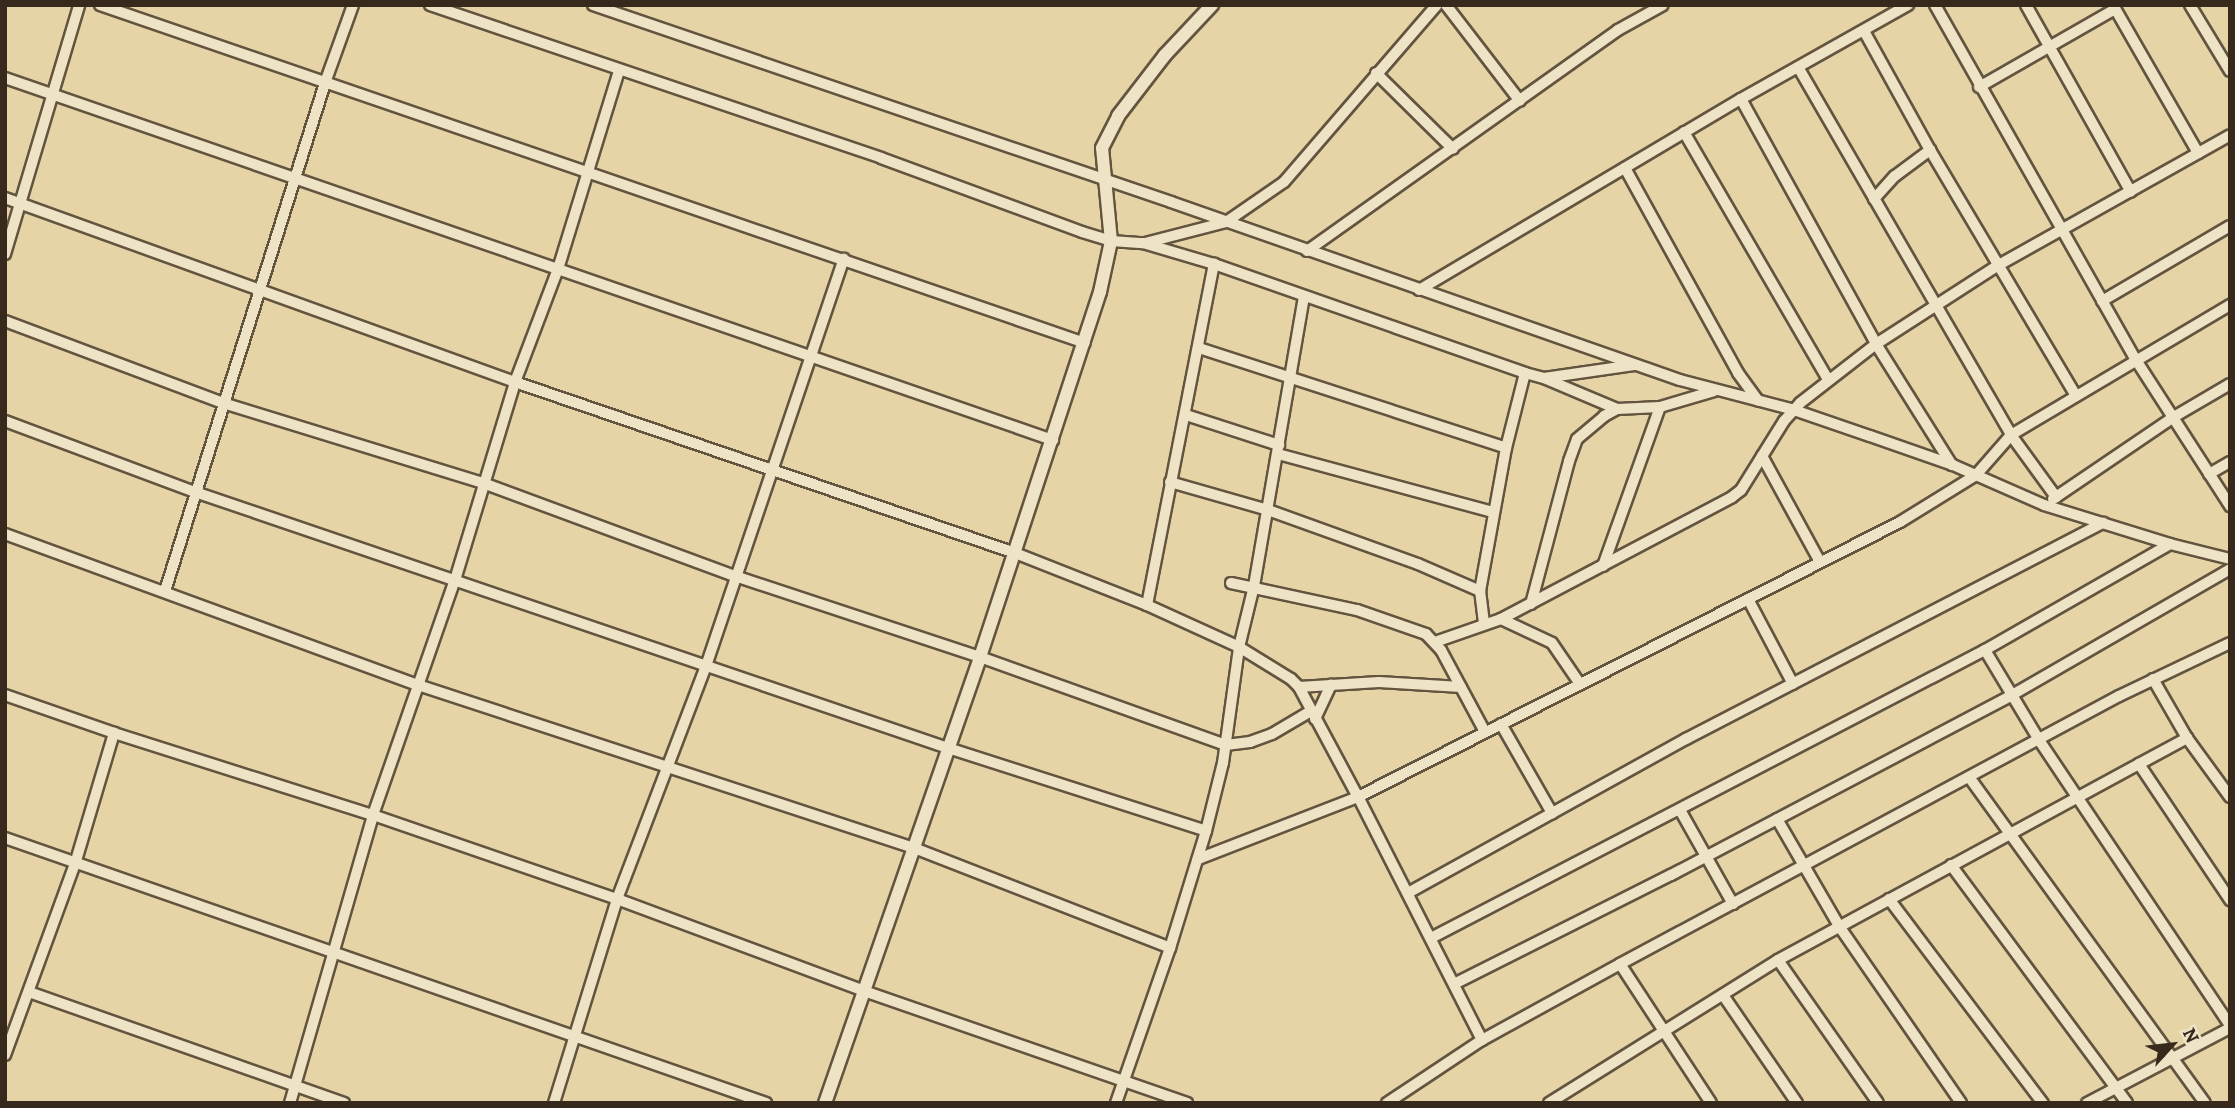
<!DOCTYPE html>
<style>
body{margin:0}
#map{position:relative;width:2235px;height:1108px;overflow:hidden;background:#e6d4a7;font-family:Alegreya,serif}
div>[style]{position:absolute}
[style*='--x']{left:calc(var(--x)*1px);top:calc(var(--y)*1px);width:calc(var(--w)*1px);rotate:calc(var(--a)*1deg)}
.roads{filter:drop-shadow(2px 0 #63543f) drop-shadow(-2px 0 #63543f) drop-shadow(0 2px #63543f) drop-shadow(0 -2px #63543f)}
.street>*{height:10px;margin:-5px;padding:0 5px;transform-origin:5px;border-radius:5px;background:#efe3c6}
.secondary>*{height:12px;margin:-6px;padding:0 6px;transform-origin:6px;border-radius:6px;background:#efe3c6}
span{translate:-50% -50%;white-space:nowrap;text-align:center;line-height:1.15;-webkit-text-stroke:7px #efe3c6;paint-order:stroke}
.frame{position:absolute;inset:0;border:7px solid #37291c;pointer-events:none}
.north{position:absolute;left:2137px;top:1010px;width:70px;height:70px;-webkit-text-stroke:5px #efe3c6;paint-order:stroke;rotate:63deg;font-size:19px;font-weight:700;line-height:28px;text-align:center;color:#37291c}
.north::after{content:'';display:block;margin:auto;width:24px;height:32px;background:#37291c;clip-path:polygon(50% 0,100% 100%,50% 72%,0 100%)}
</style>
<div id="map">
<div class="roads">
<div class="street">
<div style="--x:100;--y:5;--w:1041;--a:18.94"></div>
<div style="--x:430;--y:5;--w:476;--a:18.7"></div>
<div style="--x:881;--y:158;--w:214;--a:20.2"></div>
<div style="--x:1082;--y:232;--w:30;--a:17"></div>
<div style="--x:1111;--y:241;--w:32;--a:4"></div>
<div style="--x:1143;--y:243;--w:74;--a:16.5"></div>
<div style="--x:1214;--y:264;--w:330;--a:19.3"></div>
<div style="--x:1525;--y:373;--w:20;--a:15"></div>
<div style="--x:1544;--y:378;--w:91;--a:-8.2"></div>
<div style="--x:593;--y:5;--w:611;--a:18.82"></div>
<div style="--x:1171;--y:202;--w:539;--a:19.28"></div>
<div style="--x:1680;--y:380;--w:118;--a:14.7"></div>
<div style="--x:1794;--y:410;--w:80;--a:18.9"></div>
<div style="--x:1870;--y:436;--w:88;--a:19.3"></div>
<div style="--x:1953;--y:465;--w:99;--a:23.7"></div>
<div style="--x:2044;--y:505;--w:132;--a:17.2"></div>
<div style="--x:2170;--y:544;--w:62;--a:14"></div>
<div style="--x:1446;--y:5;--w:121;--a:52.4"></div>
<div style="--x:1935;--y:5;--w:408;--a:60.5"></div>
<div style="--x:2136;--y:360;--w:174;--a:57.2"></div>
<div style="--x:2026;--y:5;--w:214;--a:60.7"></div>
<div style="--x:2113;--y:5;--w:171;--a:60.1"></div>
<div style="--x:2190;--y:5;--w:77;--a:58.8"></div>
<div style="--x:1864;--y:31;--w:136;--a:61"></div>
<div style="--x:1930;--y:150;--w:286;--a:59.3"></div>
<div style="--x:1798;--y:67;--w:425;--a:59.9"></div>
<div style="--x:2011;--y:435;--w:77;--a:54"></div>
<div style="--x:1376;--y:73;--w:108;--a:44.6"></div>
<div style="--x:5;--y:78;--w:1109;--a:19.06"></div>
<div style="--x:1979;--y:87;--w:157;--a:-29.8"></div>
<div style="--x:1741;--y:99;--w:280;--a:61.1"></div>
<div style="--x:1876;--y:344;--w:143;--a:57.9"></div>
<div style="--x:1684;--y:132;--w:286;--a:59.8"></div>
<div style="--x:1625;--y:168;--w:234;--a:61.1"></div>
<div style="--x:1738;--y:373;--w:34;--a:54"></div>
<div style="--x:5;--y:198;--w:542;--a:19.84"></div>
<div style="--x:515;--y:382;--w:528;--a:18.88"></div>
<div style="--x:1015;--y:553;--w:142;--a:21.5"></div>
<div style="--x:1147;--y:605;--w:101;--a:24.5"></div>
<div style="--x:1239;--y:647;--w:61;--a:31.6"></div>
<div style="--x:1291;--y:679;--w:11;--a:45"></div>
<div style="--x:1299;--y:687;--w:125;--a:61.8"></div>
<div style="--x:1358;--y:797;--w:172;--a:158.8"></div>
<div style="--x:1874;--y:199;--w:31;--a:-48"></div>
<div style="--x:1895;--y:176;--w:44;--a:-36.6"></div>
<div style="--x:1145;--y:243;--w:84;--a:-14.5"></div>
<div style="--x:1226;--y:222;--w:70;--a:-34.6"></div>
<div style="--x:1284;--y:182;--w:234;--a:-49.2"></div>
<div style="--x:1307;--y:251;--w:382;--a:-35.4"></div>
<div style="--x:1618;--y:30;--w:51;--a:-29.1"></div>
<div style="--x:5;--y:254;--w:260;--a:-73.4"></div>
<div style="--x:1419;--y:290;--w:374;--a:-30.7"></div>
<div style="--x:1741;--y:99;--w:192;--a:-29.4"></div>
<div style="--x:2102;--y:301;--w:148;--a:-30.4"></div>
<div style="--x:5;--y:321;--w:233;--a:20.6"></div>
<div style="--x:223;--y:403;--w:272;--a:17.1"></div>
<div style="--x:483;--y:483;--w:269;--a:20.3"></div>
<div style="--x:735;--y:576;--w:258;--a:18.3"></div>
<div style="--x:980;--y:657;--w:261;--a:19.7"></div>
<div style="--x:1226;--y:745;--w:24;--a:-7"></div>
<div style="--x:1250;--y:742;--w:23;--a:-20"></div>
<div style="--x:1272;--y:734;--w:45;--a:-30.5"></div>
<div style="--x:1199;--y:348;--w:323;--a:18"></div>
<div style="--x:1546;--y:379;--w:77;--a:22.9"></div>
<div style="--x:1186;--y:415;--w:98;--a:17.9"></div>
<div style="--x:5;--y:421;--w:203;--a:20.5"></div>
<div style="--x:195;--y:492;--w:795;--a:18.78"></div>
<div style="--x:948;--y:748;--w:271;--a:17.8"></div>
<div style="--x:1278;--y:454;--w:223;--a:15.1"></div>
<div style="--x:1762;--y:456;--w:121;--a:61.3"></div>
<div style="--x:2209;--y:474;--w:24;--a:-30"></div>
<div style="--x:1170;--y:482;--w:102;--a:15.9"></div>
<div style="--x:1268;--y:510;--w:159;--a:19.8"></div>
<div style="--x:1418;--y:564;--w:68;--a:23.5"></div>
<div style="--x:2053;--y:499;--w:144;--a:-34.2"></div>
<div style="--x:2172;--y:418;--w:67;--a:-30.4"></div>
<div style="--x:5;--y:534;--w:440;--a:20.1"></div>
<div style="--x:418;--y:685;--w:522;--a:18.19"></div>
<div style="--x:914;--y:848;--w:275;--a:21.3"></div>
<div style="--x:1603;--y:566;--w:169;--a:-70.3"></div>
<div style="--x:1231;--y:583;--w:129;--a:12.1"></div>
<div style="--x:1357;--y:610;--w:73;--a:19.2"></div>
<div style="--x:1426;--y:634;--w:22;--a:47"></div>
<div style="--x:1441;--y:650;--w:93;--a:61.8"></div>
<div style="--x:165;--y:591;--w:536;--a:-72.51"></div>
<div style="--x:326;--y:80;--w:80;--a:-70.2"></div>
<div style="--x:1748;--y:599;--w:96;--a:62.1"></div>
<div style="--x:1531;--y:604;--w:148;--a:-75.1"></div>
<div style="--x:1569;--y:461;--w:23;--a:-70"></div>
<div style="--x:1577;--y:439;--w:35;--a:-40"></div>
<div style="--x:1604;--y:416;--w:15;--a:-28"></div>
<div style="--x:1617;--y:409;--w:43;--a:-2.7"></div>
<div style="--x:1660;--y:407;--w:56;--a:-16.5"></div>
<div style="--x:1147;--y:605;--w:348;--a:-78.9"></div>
<div style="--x:1501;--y:619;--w:56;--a:25.2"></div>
<div style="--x:1552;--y:643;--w:50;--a:55.7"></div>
<div style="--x:1484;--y:623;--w:32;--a:-97"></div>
<div style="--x:1480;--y:591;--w:145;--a:-79.7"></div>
<div style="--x:1506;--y:448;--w:77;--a:-75.8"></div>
<div style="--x:1435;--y:642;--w:70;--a:-19.2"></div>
<div style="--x:1501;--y:619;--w:261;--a:-27.8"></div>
<div style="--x:1732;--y:497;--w:11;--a:-38"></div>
<div style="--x:1741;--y:490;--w:81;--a:-58.1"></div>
<div style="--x:1784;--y:421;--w:24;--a:-48"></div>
<div style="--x:1800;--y:403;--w:96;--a:-37.8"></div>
<div style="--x:1876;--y:344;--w:144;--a:-32.8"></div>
<div style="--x:1997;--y:266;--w:267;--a:-29.3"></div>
<div style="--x:1985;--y:650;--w:105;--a:59"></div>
<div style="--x:2039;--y:740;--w:343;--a:56.2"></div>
<div style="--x:2153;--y:679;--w:68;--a:60"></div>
<div style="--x:2187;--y:738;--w:73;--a:53.9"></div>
<div style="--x:1299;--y:687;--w:80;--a:-3.6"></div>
<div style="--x:1379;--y:682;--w:82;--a:3.5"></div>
<div style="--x:5;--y:695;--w:115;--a:19.2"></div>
<div style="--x:114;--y:733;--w:272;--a:17.6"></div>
<div style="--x:373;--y:815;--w:258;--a:19"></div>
<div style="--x:617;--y:899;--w:264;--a:20.4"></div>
<div style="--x:864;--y:991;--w:342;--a:19.1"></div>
<div style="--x:1315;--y:719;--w:38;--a:-65"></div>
<div style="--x:1501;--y:724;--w:103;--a:60.2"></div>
<div style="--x:2139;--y:764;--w:55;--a:-28.4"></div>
<div style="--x:1969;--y:777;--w:402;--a:54.1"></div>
<div style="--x:1680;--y:810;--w:108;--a:60.6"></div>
<div style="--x:1777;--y:819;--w:124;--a:59.9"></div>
<div style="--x:1839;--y:926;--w:215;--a:55.4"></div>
<div style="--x:5;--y:838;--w:806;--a:19.2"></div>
<div style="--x:1951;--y:865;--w:296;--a:53.5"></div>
<div style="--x:1408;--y:893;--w:318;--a:-29"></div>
<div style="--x:1686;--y:739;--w:470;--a:-27.4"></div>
<div style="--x:1889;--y:899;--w:256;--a:53"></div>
<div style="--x:1431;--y:938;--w:624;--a:-27.47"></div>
<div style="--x:1985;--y:650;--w:213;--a:-29.8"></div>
<div style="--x:1778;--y:960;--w:174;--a:55"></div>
<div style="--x:1620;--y:964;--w:566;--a:-28.24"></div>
<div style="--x:2119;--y:696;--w:123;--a:-25.5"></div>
<div style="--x:1454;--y:984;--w:243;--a:-26.7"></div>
<div style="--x:1671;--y:875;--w:386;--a:-27.8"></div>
<div style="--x:2012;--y:695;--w:252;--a:-30"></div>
<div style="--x:29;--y:992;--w:334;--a:19.4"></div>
<div style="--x:1723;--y:995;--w:131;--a:55.6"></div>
<div style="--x:5;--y:1055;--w:203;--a:-69.9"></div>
<div style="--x:75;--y:864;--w:137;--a:-73.4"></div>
<div style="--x:290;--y:1103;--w:300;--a:-73.9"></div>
<div style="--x:373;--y:815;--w:249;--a:-70.8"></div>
<div style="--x:455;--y:580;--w:207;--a:-73.1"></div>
<div style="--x:515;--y:382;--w:121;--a:-69.2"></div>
<div style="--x:558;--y:269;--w:207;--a:-72.9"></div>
<div style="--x:554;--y:1103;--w:214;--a:-72.8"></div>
<div style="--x:617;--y:899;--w:249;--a:-69.1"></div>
<div style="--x:706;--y:666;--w:430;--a:-71.3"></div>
<div style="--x:1116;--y:1103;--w:164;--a:-70.8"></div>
<div style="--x:1170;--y:948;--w:122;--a:-72.9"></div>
<div style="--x:1206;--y:831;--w:70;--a:-76"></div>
<div style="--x:1223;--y:763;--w:117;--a:-82.1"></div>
<div style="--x:1239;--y:647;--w:63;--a:-76.2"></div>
<div style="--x:1254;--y:586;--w:292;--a:-80.2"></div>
<div style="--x:1387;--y:1103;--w:114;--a:-33.6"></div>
<div style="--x:1549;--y:1103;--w:270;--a:-32"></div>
<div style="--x:1778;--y:960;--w:411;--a:-28.5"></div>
<div style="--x:2139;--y:764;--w:164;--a:56.2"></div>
<div style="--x:1711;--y:1103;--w:166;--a:-123.2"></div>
<div style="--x:1620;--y:964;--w:158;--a:151.2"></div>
<div style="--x:1482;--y:1040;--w:273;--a:-117"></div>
<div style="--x:1358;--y:797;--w:608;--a:-26.9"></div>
<div style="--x:1900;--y:522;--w:89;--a:-31.7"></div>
<div style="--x:1976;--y:475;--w:53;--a:-48.8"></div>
<div style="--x:2011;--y:435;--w:255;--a:-30.7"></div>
<div style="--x:2087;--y:1103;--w:161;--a:-27.7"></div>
</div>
<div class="secondary">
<div style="--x:825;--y:1103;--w:472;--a:-70.8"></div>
<div style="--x:980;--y:657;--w:384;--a:-71.8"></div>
<div style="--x:1100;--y:292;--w:52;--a:-77.8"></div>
<div style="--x:1111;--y:241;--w:93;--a:-95.5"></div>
<div style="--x:1102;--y:148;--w:36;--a:-63"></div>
<div style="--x:1118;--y:116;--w:77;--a:-52.4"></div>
<div style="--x:1165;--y:55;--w:69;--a:-46.8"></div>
</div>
</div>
<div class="frame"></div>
<div class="north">N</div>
</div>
